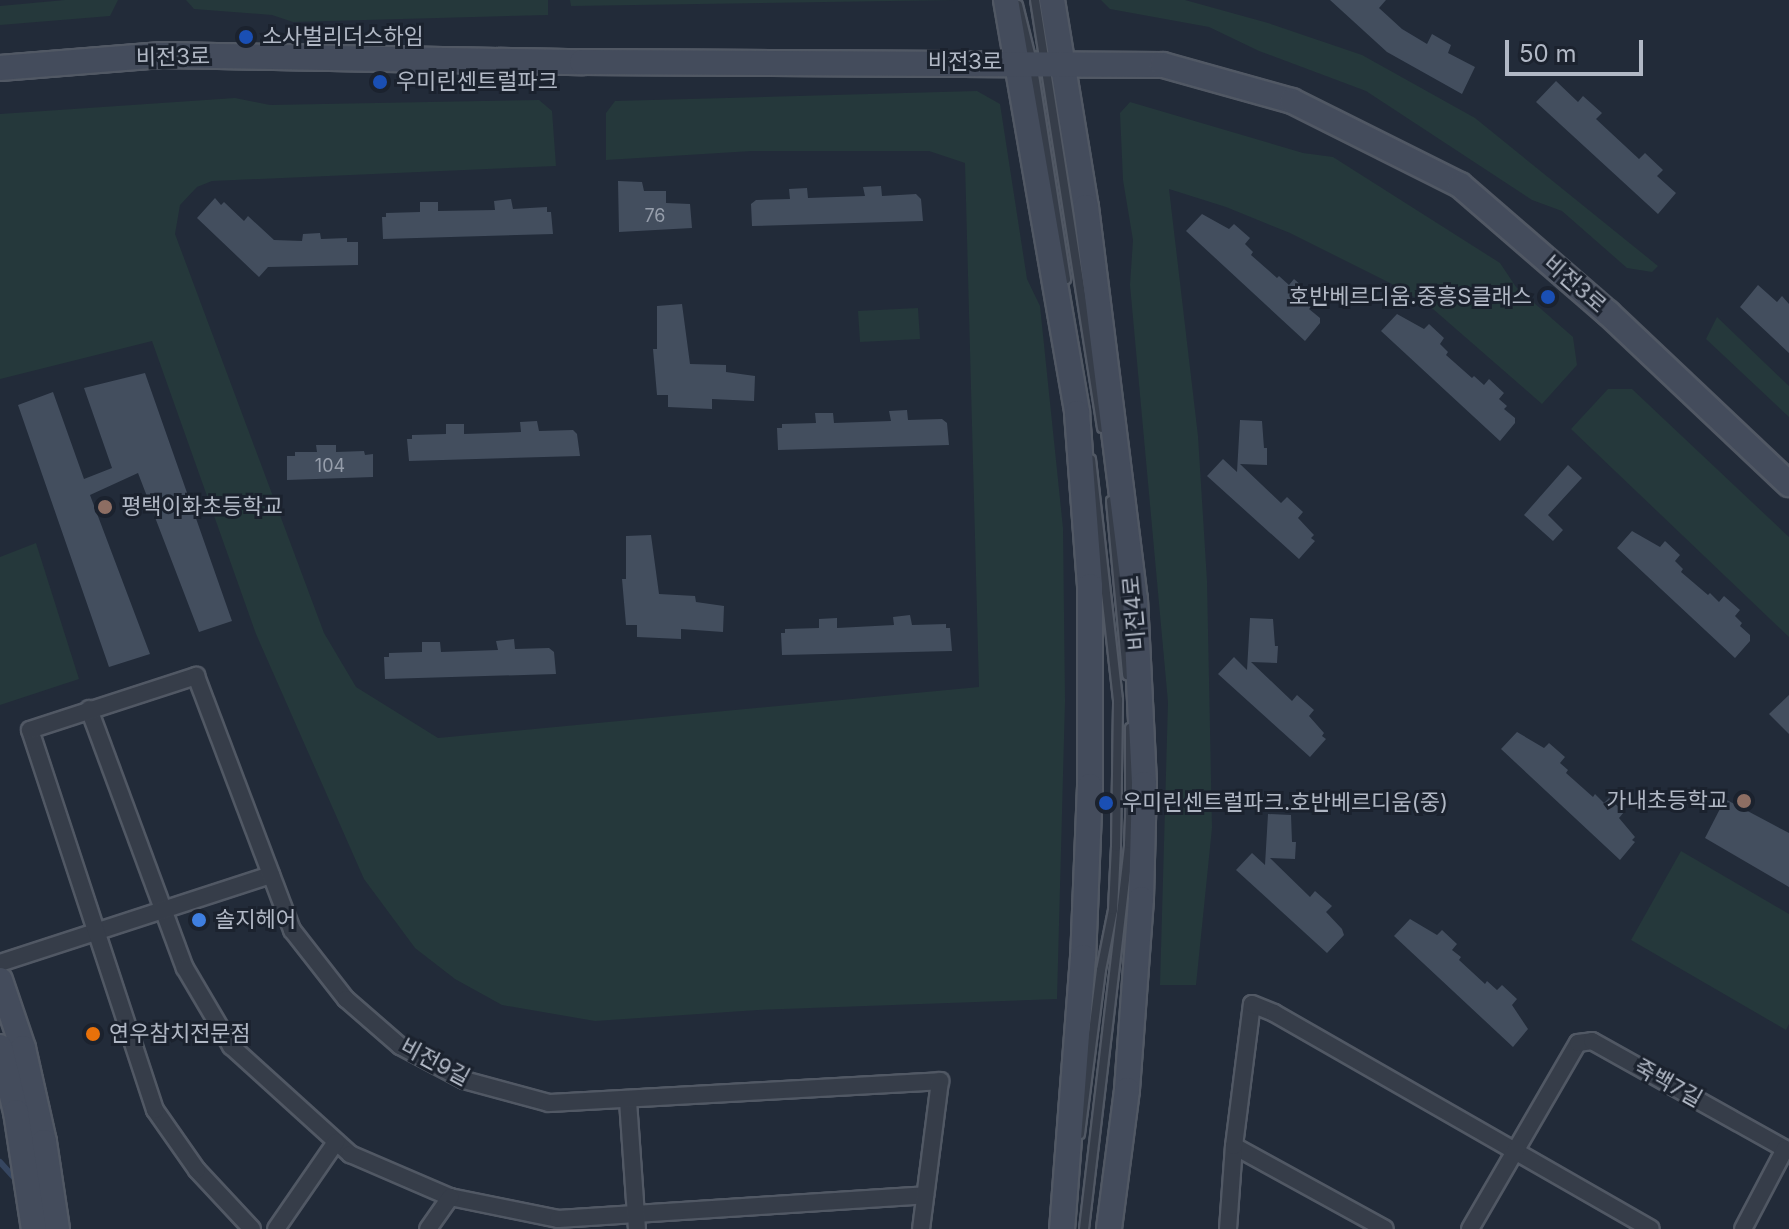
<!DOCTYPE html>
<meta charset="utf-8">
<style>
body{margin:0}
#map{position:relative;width:1789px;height:1229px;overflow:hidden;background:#222b39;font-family:Inter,"Noto Sans KR",sans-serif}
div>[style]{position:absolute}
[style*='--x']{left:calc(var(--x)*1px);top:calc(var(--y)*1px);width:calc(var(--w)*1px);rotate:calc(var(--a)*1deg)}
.green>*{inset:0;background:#25383b}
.stream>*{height:6px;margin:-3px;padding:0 3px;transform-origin:3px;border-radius:3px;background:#364660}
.building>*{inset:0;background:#434e5e}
.roads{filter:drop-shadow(2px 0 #515864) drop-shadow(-2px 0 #515864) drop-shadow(0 2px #515864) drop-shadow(0 -2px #515864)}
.lane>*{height:8px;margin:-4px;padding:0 4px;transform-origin:4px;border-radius:4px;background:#363d49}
.street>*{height:16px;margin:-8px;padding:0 8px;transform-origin:8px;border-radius:8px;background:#363d49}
.secondary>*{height:24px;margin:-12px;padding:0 12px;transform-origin:12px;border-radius:12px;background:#444c5c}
.dots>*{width:22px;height:22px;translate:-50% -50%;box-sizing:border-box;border:4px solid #1b222e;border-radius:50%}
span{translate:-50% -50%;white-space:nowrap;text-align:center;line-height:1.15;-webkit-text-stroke:6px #1b222e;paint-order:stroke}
.number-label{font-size:18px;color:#969eab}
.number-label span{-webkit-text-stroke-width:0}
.poi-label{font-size:22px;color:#b1b8c5}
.left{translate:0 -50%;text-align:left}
.right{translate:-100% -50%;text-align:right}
.street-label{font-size:22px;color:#b1b8c5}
.scale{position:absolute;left:1505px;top:40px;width:138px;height:36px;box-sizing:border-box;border:4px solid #b1b8c5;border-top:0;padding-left:10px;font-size:24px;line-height:28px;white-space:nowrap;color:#b1b8c5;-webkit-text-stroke:6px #1b222e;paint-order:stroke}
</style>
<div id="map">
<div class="green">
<div style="clip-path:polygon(65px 0,118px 0,110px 16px,0 25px,0 6px)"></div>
<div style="clip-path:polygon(186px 0,548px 0,548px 15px,293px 22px,272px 15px,194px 9px)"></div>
<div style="clip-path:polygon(570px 0,956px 0,571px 6px)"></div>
<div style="clip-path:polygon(1101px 0,1185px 0,1268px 23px,1362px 55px,1475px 118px,1658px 266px,1652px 272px,1627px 268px,1562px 211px,1532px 200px,1366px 91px,1259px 51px,1209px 27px,1110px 9px)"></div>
<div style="clip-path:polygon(977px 91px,1000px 104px,1027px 279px,1040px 306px,1063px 528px,1065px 701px,1057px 999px,758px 1010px,595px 1021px,502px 1005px,455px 979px,415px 948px,364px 879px,256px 634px,152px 341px,0 379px,0 114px,235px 98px,270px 105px,539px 100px,552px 111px,556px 166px,212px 181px,197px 187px,180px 205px,175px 234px,324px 633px,356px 687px,438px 738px,979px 687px,965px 163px,929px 151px,752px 151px,606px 160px,606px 113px,615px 101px)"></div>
<div style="clip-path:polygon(1130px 102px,1303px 153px,1333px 157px,1500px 263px,1516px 287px,1573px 337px,1577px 365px,1542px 404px,1433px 309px,1398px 287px,1290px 233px,1226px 207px,1169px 189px,1198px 436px,1207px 581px,1212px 828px,1196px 985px,1160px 985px,1168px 702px,1130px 285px,1133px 240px,1123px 180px,1120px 113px)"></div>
<div style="clip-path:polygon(918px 308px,920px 339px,860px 342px,858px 311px)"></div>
<div style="clip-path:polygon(1717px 317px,1789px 386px,1789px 417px,1706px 339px)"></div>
<div style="clip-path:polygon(1608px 389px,1632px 389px,1789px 537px,1789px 637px,1571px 429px)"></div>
<div style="clip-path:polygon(36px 543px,79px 679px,0 705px,0 557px)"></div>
<div style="clip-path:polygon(1681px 851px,1789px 914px,1789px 1024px,1786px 1030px,1631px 940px)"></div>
</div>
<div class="stream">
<div style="--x:0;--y:1162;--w:27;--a:48"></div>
</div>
<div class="building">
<div style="clip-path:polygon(1330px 0,1386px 0,1379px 8px,1402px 29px,1427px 44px,1432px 34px,1451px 45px,1448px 53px,1475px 67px,1462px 94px,1387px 52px)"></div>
<div style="clip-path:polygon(1556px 81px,1578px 102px,1583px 96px,1602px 113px,1596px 119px,1639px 159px,1645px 153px,1663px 170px,1657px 176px,1676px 193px,1658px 214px,1536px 102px)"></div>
<div style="clip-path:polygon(618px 181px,642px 182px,644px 191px,666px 191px,666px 203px,690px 204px,692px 228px,619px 232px)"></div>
<div style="clip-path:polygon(881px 186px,882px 196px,916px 194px,921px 199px,923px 221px,752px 226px,751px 204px,756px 200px,790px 199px,789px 189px,807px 188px,808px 198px,865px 196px,863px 187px)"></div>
<div style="clip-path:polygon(215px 198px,221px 205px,224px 202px,244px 221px,248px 216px,274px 240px,302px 241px,303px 234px,320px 233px,321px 239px,347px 238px,347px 242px,358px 242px,358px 265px,268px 267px,259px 277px,197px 218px)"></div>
<div style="clip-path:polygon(511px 199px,513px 209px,547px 207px,547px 212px,551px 212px,553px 234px,383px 239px,382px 217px,386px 217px,386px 213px,420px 212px,420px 202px,438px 202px,438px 211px,495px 210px,494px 201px)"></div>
<div style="clip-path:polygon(1202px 214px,1229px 229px,1234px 224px,1250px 238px,1245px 244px,1253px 252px,1251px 255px,1277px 278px,1279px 276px,1289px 285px,1294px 279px,1310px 293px,1304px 299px,1312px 306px,1309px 309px,1320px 318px,1320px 323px,1305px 341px,1186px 231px)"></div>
<div style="clip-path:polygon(1758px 285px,1777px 302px,1782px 296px,1789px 304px,1789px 353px,1740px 307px)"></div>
<div style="clip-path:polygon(682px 304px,690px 364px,726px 365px,726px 372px,755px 376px,754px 401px,712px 399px,712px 409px,668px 407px,668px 395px,657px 395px,653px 349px,657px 349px,657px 306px)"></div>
<div style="clip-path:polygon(1397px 314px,1424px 329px,1429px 324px,1444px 338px,1440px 344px,1448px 352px,1446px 355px,1472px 378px,1474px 376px,1484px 385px,1489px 379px,1504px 393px,1499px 399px,1507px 406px,1504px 409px,1515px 418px,1515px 423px,1500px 441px,1381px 331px)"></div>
<div style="clip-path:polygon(145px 373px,232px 621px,199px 632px,138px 473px,90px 495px,150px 654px,109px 667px,18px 405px,53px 392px,84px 479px,112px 468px,84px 388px)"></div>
<div style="clip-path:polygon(907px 410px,908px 420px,942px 419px,947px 423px,949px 445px,778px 450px,777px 428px,782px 428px,782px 424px,816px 423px,815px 413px,833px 413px,834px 423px,891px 421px,889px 411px)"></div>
<div style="clip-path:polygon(1240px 420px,1262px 421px,1264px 448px,1267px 448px,1267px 465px,1240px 464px,1281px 503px,1287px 497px,1303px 512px,1298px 518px,1314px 535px,1311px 538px,1315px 541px,1299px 559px,1207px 476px,1223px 459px,1237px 472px)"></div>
<div style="clip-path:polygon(537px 421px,539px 431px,573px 430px,577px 434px,580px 456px,409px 461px,407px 439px,412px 439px,412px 435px,446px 434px,446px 424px,464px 424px,464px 434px,521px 432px,520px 422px)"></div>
<div style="clip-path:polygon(316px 445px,336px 445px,336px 452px,364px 451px,365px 455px,373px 454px,373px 477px,287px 480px,287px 456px,295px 456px,295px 452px,317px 452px)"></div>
<div style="clip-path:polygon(1568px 465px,1582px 478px,1548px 515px,1563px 530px,1553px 541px,1524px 515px)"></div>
<div style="clip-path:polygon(1632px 531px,1660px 547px,1665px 541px,1680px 555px,1675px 561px,1683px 569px,1681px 572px,1708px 595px,1710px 593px,1719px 602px,1724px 596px,1740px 610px,1735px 616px,1742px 623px,1740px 626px,1750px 635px,1750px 641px,1735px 658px,1617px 548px)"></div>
<div style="clip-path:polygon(651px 535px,659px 594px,695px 596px,696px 602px,724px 606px,723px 632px,681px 629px,681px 639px,637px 637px,637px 625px,626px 625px,622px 579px,626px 579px,626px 536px)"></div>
<div style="clip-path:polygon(910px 615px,912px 625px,946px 624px,946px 628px,950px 628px,952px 651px,782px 655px,781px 633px,785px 633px,785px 629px,819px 628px,819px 619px,837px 618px,837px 628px,894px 625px,893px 617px)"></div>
<div style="clip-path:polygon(1250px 618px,1273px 619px,1275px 646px,1278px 646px,1277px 663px,1251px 662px,1292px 701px,1297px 695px,1314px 710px,1309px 716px,1324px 733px,1322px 736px,1326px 739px,1310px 757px,1218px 674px,1234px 657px,1247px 670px)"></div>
<div style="clip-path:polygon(514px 639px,515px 649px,549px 648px,554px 652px,556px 674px,385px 679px,384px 657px,389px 657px,389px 653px,422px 652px,422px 642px,440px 642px,441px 652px,498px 650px,496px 641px)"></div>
<div style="clip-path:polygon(1789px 695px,1789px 734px,1769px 714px)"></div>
<div style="clip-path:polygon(1517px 732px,1544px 748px,1549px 743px,1565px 757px,1560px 763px,1568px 770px,1566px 773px,1593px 797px,1595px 794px,1604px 803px,1609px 798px,1624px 812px,1619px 818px,1635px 837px,1632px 840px,1635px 842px,1620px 860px,1501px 749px)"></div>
<div style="clip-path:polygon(1725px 799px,1789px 833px,1789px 887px,1705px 838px)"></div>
<div style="clip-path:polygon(1268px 814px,1291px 815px,1292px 842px,1296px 842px,1295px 859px,1270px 858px,1310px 897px,1315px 891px,1332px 906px,1326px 912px,1342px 929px,1344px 935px,1327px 953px,1236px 870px,1252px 853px,1265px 865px)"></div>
<div style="clip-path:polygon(1410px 919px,1437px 935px,1442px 930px,1457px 944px,1452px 950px,1461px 957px,1459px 960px,1485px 984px,1487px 981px,1497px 990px,1502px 985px,1517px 999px,1512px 1005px,1528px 1029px,1513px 1047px,1394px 936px)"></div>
</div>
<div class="roads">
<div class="lane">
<div style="--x:1035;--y:0;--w:433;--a:81.1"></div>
<div style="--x:1018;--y:5;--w:59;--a:76.2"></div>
<div style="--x:1032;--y:62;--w:220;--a:81.1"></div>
<div style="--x:1111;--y:501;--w:175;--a:84.7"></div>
<div style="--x:1130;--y:728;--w:67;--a:90"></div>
<div style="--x:1080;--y:1134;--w:165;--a:-82.7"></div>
<div style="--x:1101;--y:970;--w:61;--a:-78.7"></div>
<div style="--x:1113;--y:910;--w:63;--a:-87.3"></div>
<div style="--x:1116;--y:847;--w:147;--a:-89.2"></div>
<div style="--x:1118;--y:700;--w:242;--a:-96.4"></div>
<div style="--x:1084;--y:1229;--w:388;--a:-83.3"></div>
<div style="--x:1129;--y:844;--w:51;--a:-87.8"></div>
</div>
<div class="street">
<div style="--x:89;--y:709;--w:276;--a:69.7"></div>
<div style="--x:185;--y:968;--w:91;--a:59.5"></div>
<div style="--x:231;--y:1046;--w:161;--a:42.2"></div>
<div style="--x:350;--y:1154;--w:109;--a:23.3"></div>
<div style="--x:450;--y:1197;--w:110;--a:11.5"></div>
<div style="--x:558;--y:1219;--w:368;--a:-3.7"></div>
<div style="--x:0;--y:963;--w:285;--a:-18"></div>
<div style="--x:628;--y:1101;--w:128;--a:86"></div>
<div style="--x:1234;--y:1146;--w:172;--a:28.8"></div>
<div style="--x:252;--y:1229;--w:81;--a:-133"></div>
<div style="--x:197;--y:1170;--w:73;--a:-125"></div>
<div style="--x:155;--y:1110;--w:400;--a:-108.2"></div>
<div style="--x:30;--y:730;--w:175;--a:-18"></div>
<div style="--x:196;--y:676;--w:272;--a:69.3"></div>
<div style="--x:292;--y:930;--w:88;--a:52"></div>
<div style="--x:346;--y:999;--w:72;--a:41"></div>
<div style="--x:400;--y:1046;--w:72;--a:28"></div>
<div style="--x:464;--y:1080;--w:88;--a:15.1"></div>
<div style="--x:549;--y:1103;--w:392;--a:-3.2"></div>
<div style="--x:940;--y:1081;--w:149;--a:97.3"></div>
<div style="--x:276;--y:1229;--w:106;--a:-55.4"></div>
<div style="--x:428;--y:1229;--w:39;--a:-55"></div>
<div style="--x:1228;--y:1229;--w:83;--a:-85.9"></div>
<div style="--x:1234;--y:1146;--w:143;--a:-82.8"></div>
<div style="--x:1252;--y:1004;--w:24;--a:22"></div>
<div style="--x:1274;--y:1013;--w:434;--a:29.8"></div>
<div style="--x:1470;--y:1229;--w:215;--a:-59.9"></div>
<div style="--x:1578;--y:1043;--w:14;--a:-8"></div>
<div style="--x:1592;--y:1041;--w:221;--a:29.2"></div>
<div style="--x:1785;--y:1149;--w:90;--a:117.7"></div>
</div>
<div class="secondary">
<div style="--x:1006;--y:0;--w:419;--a:80.2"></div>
<div style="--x:1077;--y:413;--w:173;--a:85.7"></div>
<div style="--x:1090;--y:586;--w:200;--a:90"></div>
<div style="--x:1090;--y:786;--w:171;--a:92.3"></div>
<div style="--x:1083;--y:957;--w:273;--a:94.4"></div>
<div style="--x:1052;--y:0;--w:210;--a:80.7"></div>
<div style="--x:1086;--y:207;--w:395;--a:82.9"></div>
<div style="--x:1135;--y:599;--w:185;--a:87.2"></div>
<div style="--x:1144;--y:784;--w:115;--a:91.5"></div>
<div style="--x:1141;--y:899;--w:192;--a:94.2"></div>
<div style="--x:1127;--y:1090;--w:140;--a:97.4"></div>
<div style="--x:0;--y:68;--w:162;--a:-4.6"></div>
<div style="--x:161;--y:55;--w:421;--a:1"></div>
<div style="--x:582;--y:62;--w:581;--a:0.3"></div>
<div style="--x:1163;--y:65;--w:134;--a:15.6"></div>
<div style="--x:1292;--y:101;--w:188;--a:26.6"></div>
<div style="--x:1460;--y:185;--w:196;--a:40.9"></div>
<div style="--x:1608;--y:313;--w:249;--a:43.4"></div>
<div style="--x:0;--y:980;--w:72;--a:71.3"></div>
<div style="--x:23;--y:1048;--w:96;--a:77.4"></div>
<div style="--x:44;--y:1142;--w:88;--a:81.5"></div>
<div style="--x:0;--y:1047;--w:67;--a:76.2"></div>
<div style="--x:16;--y:1112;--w:118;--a:81.3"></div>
</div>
</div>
<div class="dots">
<div style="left:246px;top:37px;background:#1a4fb4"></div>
<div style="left:380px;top:82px;background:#1a4fb4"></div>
<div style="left:1548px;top:297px;background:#1a4fb4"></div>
<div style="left:105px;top:507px;background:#8d6e63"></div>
<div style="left:1744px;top:801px;background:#8d6e63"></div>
<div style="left:1106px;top:803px;background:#1a4fb4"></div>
<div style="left:199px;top:920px;background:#3f7fe0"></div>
<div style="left:93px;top:1034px;background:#e8710a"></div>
</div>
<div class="number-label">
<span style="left:655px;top:216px">76</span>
<span style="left:330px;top:466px">104</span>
</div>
<div class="poi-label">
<span class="left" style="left:262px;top:37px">소사벌리더스하임</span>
<span class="left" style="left:396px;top:82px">우미린센트럴파크</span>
<span class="right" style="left:1532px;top:297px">호반베르디움.중흥S클래스</span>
<span class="left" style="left:121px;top:507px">평택이화초등학교</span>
<span class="right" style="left:1728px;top:801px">가내초등학교</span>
<span class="left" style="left:1122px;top:803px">우미린센트럴파크.호반베르디움(중)</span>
<span class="left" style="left:215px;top:920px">솔지헤어</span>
<span class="left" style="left:109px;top:1034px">연우참치전문점</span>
</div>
<div class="street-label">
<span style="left:173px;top:57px;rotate:-1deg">비전3로</span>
<span style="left:965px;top:62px">비전3로</span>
<span style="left:1575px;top:284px;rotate:41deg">비전3로</span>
<span style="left:1134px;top:613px;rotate:-95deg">비전4로</span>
<span style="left:435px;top:1062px;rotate:28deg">비전9길</span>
<span style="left:1668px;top:1083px;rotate:29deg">죽백7길</span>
</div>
<div class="scale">50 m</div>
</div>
